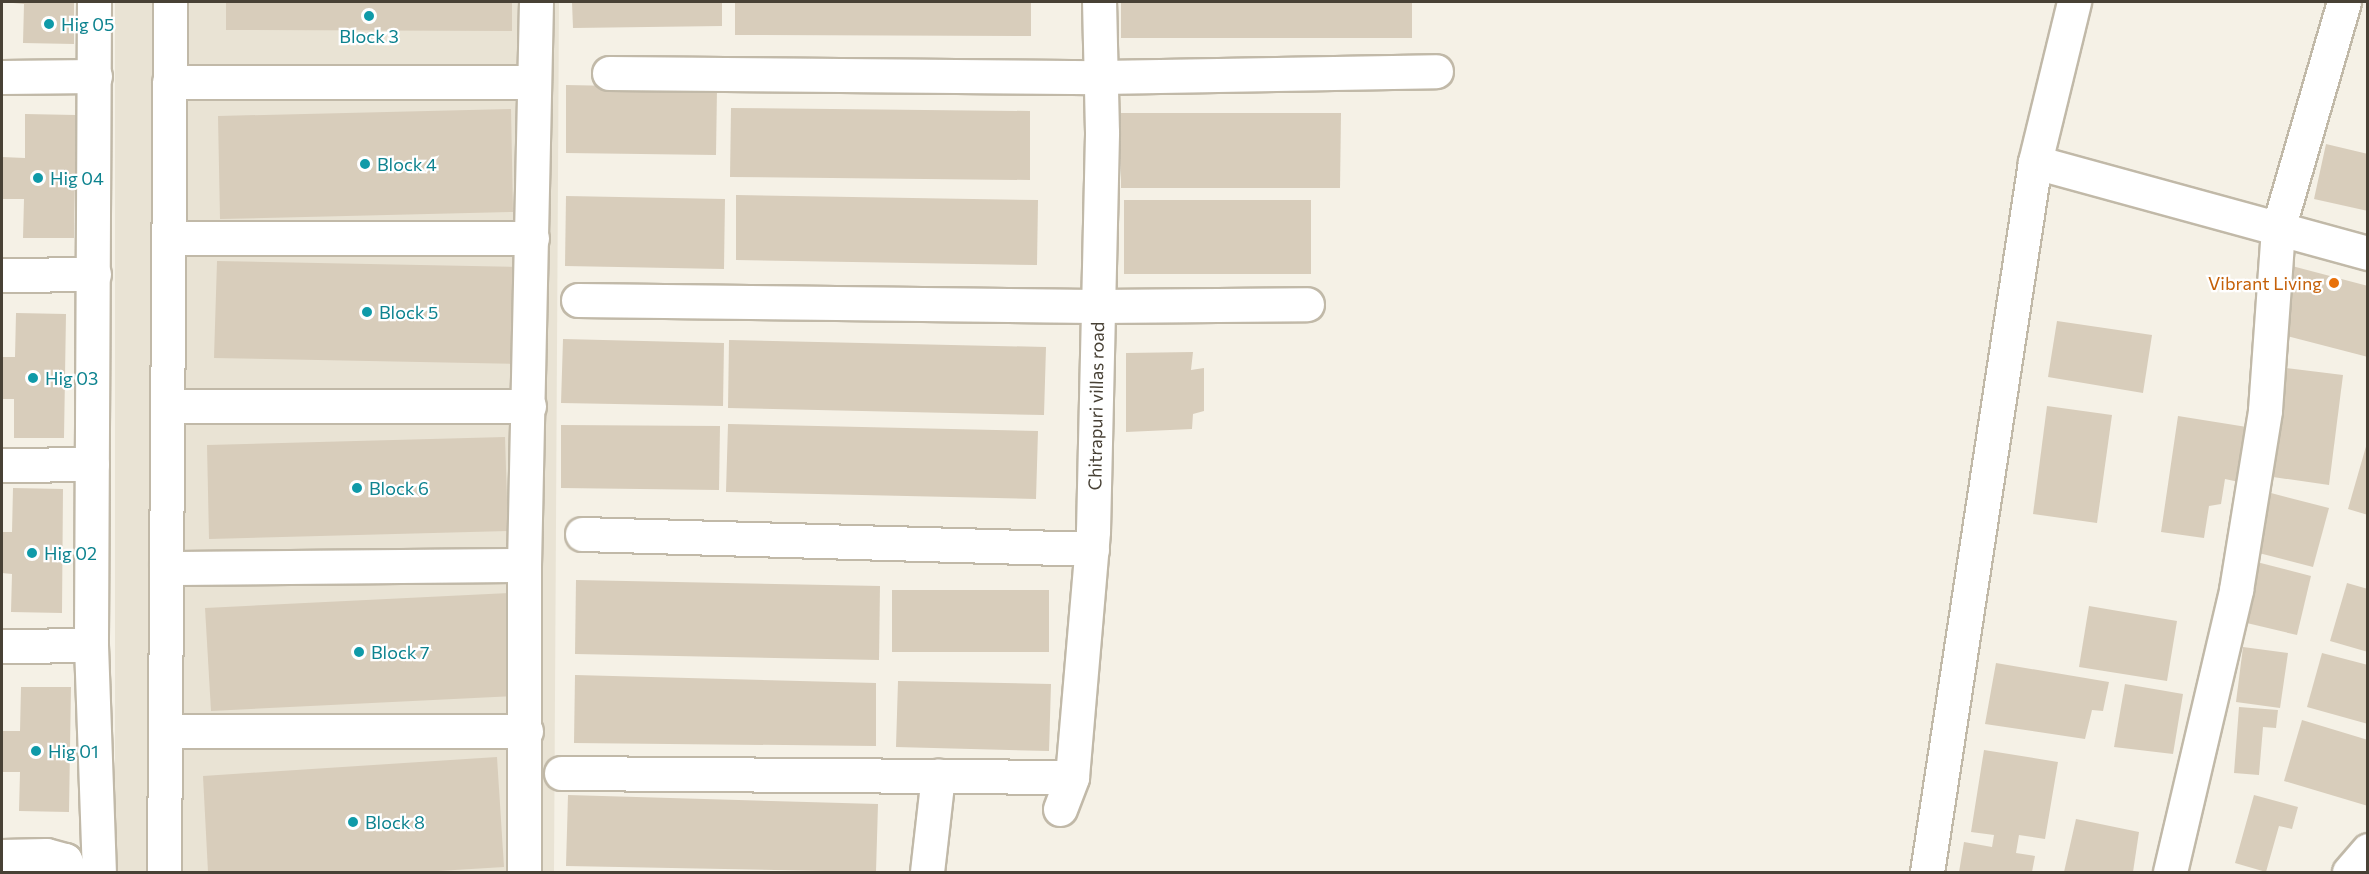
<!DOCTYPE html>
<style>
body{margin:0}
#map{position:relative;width:2369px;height:874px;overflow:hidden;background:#f5f1e6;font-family:Commissioner,sans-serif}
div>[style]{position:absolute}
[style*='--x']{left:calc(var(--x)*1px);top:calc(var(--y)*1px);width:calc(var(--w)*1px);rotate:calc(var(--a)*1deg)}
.residential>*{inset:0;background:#e9e3d4}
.building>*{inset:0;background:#d8cdbb}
.roads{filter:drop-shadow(2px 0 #c1b9a8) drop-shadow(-2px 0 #c1b9a8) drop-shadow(0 2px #c1b9a8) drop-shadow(0 -2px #c1b9a8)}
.street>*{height:33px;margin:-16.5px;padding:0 16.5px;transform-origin:16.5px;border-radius:16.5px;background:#fff}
.dots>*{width:16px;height:16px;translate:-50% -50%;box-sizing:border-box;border:3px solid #fff;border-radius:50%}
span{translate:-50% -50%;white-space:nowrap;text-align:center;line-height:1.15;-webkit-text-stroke:4.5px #fff;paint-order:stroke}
.culture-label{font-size:18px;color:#0d838f}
.left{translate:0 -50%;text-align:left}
.food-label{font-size:18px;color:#c56008}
.right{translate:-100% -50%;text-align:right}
.street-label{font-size:18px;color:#484135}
.frame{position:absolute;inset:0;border:3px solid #484135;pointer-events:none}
</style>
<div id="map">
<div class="residential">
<div style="clip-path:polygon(115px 2px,559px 2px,554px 872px,115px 872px)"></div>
</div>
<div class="building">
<div style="clip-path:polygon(2px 2px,74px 2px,74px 44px,23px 43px,24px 4px)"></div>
<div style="clip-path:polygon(226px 2px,512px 2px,512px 31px,226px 30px)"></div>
<div style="clip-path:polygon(572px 2px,722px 2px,722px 26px,573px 28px)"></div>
<div style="clip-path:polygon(735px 2px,1031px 2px,1031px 36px,735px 35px)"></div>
<div style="clip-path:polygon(1121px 2px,1412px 2px,1412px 38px,1121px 38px)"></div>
<div style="clip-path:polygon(566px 85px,717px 88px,716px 155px,566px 153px)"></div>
<div style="clip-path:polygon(731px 108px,1030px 111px,1030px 180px,730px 177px)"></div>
<div style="clip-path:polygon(511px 109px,513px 212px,220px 219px,218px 116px)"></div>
<div style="clip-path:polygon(1121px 113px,1341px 113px,1340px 188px,1121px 188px)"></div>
<div style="clip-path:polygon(25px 114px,76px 115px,74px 238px,23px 238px,24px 199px,2px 199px,2px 157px,25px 158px)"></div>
<div style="clip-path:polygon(2326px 144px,2368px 154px,2368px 211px,2314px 199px)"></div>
<div style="clip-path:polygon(736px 195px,1038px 200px,1037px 265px,736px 260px)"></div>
<div style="clip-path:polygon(566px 196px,725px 199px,724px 269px,565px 266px)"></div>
<div style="clip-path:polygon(1124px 200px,1311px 200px,1311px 274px,1124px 274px)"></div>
<div style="clip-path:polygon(217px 261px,519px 267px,517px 364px,214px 358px)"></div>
<div style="clip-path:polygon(2292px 266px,2368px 286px,2368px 357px,2275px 333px)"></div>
<div style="clip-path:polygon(16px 313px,66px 314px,64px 438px,14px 438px,14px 399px,2px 399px,2px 357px,15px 357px)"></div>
<div style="clip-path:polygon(2057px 321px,2152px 335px,2143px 393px,2048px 377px)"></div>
<div style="clip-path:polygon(563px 339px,724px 343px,723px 406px,561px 403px)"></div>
<div style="clip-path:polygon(729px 340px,1046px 347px,1044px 415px,728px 408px)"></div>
<div style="clip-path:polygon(1193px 352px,1191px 370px,1204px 368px,1204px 411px,1193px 414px,1192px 429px,1126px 432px,1126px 353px)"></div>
<div style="clip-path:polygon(2286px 368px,2343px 375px,2329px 485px,2273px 477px)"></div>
<div style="clip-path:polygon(2047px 406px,2112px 415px,2097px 523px,2033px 514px)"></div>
<div style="clip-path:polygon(2178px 416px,2253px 428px,2239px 482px,2225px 479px,2221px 504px,2209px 506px,2204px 538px,2161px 532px)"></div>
<div style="clip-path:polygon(728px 424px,1038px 431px,1036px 499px,726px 492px)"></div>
<div style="clip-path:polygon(561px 425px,720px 426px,719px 490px,561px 488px)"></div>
<div style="clip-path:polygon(505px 437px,508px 531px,209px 539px,207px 445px)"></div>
<div style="clip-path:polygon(2367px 443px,2368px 443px,2368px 515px,2348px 509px)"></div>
<div style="clip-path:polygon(13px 488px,63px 489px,62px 613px,11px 612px,12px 574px,2px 573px,2px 532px,12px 532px)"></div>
<div style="clip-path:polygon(2271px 493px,2329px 508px,2313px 567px,2255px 552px)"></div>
<div style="clip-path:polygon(2249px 560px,2311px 576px,2297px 635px,2234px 620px)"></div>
<div style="clip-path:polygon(576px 580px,880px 586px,879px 660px,575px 654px)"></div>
<div style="clip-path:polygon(2347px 583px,2368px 589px,2368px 652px,2330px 641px)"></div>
<div style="clip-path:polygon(892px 590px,1049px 590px,1049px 652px,892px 652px)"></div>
<div style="clip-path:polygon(509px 593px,514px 696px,211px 711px,205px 608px)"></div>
<div style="clip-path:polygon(2089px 606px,2177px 621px,2167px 681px,2079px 667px)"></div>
<div style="clip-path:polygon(2243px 647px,2288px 653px,2280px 708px,2236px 702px)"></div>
<div style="clip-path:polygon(2322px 653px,2368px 665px,2368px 724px,2307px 707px)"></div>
<div style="clip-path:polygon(1996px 663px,2109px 682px,2103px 711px,2092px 710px,2085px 739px,1985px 724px)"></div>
<div style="clip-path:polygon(575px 675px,876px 683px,876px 746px,574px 743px)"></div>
<div style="clip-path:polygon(898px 681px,1051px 684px,1049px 751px,896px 747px)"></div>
<div style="clip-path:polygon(2125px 684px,2183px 694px,2173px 754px,2114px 747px)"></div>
<div style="clip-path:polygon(21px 687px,71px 687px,69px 812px,19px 811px,20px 772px,2px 772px,2px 731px,20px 731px)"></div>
<div style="clip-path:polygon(2239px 707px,2278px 710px,2276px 728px,2263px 727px,2259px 775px,2234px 773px)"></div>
<div style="clip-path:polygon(2302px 720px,2368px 740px,2368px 806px,2284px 781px)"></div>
<div style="clip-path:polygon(1984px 750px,2058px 762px,2045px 839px,2019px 835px,2016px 853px,2035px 856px,2032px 872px,1959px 872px,1964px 842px,1992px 847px,1994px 835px,1971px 832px)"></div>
<div style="clip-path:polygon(497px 757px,504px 867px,422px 872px,208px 872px,203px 776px)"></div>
<div style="clip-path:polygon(568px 795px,878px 804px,876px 872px,566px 866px)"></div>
<div style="clip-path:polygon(2254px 795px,2298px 807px,2292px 829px,2279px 826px,2266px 872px,2235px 863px)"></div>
<div style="clip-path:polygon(2076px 819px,2139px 832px,2133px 872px,2064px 872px)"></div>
</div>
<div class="roads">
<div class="street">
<div style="--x:94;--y:2;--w:643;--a:90.27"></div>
<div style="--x:91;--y:645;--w:227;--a:88"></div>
<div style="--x:609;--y:73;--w:491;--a:0.5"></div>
<div style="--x:1100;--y:77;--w:336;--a:-1"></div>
<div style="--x:2;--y:77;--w:93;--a:-0.6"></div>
<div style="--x:169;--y:82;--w:364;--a:0"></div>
<div style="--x:2035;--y:162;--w:345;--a:15.3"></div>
<div style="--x:168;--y:238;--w:364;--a:0"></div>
<div style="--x:2;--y:275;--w:92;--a:-0.6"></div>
<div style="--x:578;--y:300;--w:520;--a:0.66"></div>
<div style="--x:1098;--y:306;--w:209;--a:-0.5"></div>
<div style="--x:167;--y:406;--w:362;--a:0"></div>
<div style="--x:2;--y:465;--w:90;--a:-0.6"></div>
<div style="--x:582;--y:534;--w:510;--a:1.68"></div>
<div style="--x:166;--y:568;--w:358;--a:-0.5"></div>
<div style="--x:2;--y:646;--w:89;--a:-0.6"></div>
<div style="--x:165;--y:731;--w:361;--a:0"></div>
<div style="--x:561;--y:773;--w:511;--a:0.45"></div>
<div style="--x:1060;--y:809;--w:34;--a:-69"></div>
<div style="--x:1072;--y:777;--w:247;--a:-85.1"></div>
<div style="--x:1093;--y:531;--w:399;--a:-88.7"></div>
<div style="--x:1102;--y:132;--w:130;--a:-91.3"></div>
<div style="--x:2;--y:856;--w:44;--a:-1.3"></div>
<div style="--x:46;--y:855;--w:20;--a:15"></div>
<div style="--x:65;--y:860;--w:13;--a:67"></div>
<div style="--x:164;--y:872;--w:870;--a:-89.6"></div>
<div style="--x:524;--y:872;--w:307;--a:-90"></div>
<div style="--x:524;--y:565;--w:563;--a:-88.78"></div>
<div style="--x:927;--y:872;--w:97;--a:-83.5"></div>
<div style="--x:1927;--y:872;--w:718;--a:-81.35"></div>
<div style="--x:2035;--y:162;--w:165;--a:-76.3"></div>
<div style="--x:2170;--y:872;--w:290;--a:-76.8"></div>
<div style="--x:2236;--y:590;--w:182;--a:-80.8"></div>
<div style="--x:2265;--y:410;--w:181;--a:-85.9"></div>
<div style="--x:2278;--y:229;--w:236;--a:-73.8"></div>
<div style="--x:2349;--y:872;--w:29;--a:-49"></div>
</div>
</div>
<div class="dots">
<div style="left:369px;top:16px;background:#0f9aa8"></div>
<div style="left:49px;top:24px;background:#0f9aa8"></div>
<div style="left:365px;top:164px;background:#0f9aa8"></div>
<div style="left:38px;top:178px;background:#0f9aa8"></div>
<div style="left:2334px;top:283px;background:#e8710a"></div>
<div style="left:367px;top:312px;background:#0f9aa8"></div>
<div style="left:33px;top:378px;background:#0f9aa8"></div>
<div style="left:357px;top:488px;background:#0f9aa8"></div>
<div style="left:32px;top:553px;background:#0f9aa8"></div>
<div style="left:359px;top:652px;background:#0f9aa8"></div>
<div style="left:36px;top:751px;background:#0f9aa8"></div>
<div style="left:353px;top:822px;background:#0f9aa8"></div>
</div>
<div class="culture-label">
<span class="left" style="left:61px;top:24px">Hig 05</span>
<span style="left:369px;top:36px">Block 3</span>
<span class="left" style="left:377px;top:164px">Block 4</span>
<span class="left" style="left:50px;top:178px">Hig 04</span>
<span class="left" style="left:379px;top:312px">Block 5</span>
<span class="left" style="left:45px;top:378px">Hig 03</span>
<span class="left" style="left:369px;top:488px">Block 6</span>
<span class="left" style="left:44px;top:553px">Hig 02</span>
<span class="left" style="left:371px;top:652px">Block 7</span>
<span class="left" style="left:48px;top:751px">Hig 01</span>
<span class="left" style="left:365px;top:822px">Block 8</span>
</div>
<div class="food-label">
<span class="right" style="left:2322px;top:283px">Vibrant Living</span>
</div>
<div class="street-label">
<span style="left:1096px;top:406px;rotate:-89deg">Chitrapuri villas road</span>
</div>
<div class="frame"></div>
</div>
